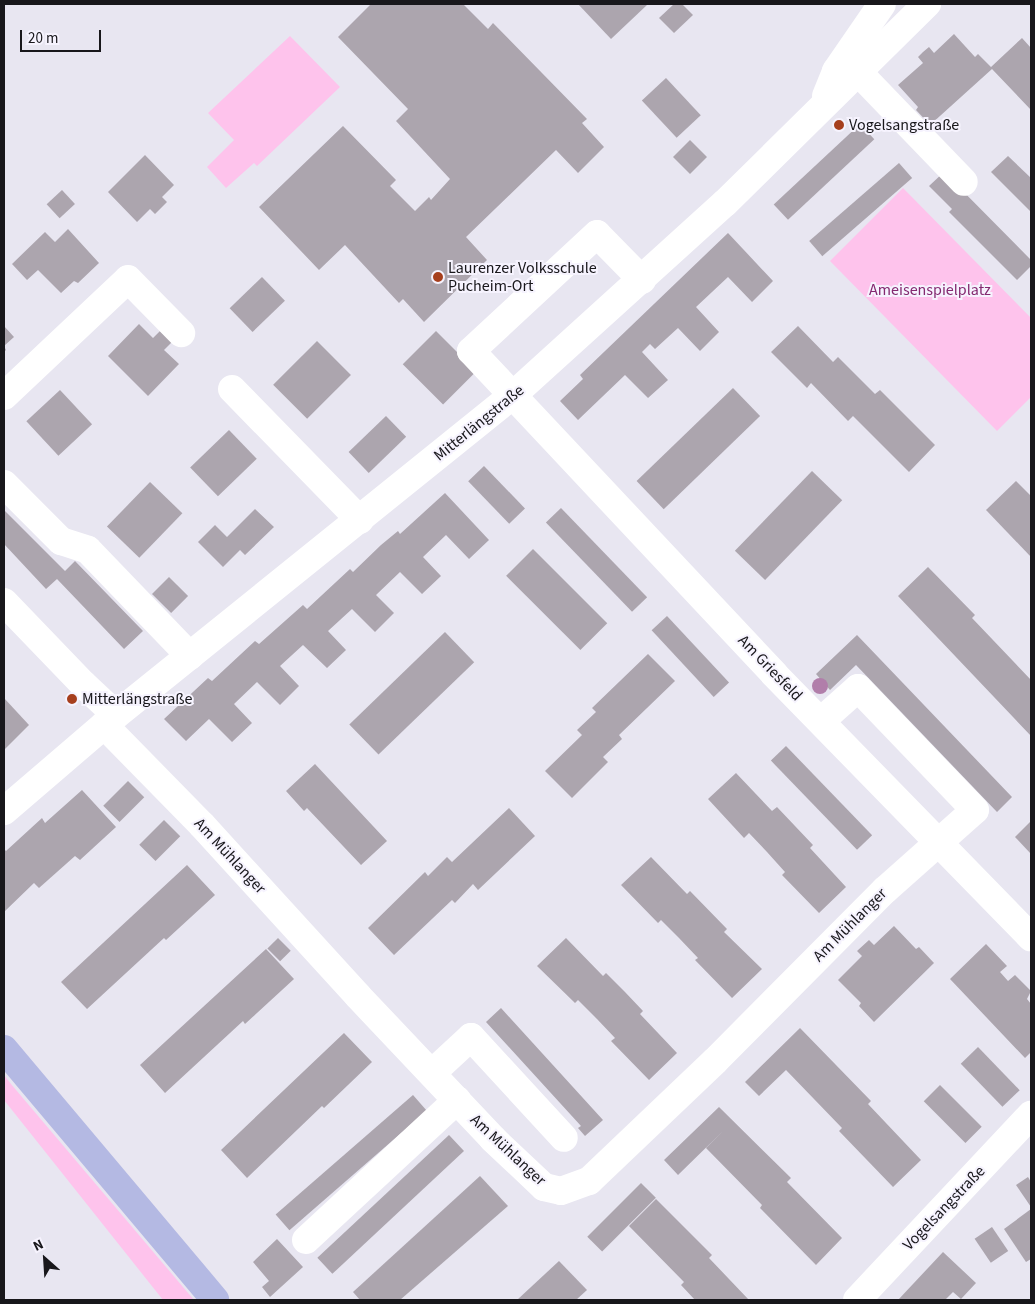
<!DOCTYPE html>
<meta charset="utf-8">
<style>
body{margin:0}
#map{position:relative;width:1035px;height:1304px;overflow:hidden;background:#e8e6f1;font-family:"Source Sans 3",sans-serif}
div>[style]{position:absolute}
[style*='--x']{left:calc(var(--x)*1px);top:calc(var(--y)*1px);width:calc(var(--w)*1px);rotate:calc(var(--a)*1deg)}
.green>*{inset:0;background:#fec3ec}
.building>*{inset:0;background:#aca5ae;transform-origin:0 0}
.minor>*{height:28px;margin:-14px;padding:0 14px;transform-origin:14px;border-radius:14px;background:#fff}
.major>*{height:28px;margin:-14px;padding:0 14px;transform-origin:14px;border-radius:14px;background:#b4b9e3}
.trees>*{width:16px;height:16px;margin:-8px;border-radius:50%;background:#b17eaa}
.dots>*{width:14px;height:14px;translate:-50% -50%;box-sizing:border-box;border:2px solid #f6f3fe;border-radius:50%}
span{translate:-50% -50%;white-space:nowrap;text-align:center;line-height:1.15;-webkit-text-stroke:4px #f6f3fe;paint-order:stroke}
.poi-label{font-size:16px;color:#18171b}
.left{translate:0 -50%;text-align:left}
.park-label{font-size:16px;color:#842970}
.street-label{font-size:16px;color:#18171b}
.frame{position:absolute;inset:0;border:5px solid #18171b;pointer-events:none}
.north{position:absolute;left:20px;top:1234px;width:50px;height:50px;-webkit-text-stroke:4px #f6f3fe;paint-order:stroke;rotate:334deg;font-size:14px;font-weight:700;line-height:20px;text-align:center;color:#18171b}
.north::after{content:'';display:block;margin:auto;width:18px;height:22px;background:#18171b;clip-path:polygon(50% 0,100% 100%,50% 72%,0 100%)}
.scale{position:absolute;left:20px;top:30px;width:81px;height:22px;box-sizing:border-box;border:2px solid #18171b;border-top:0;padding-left:6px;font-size:15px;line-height:18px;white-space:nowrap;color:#18171b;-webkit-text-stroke:4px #f6f3fe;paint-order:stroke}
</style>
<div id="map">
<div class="green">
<i style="clip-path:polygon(290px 36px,340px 87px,257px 166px,254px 163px,226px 188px,207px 167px,234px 140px,208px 113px)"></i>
<i style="clip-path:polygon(903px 188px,1031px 318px,1031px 397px,997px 431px,830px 261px)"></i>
<i style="clip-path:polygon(4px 1075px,11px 1084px,194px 1300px,163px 1300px,4px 1100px)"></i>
</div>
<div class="building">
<i style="clip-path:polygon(371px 4px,463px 4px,488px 29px,493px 23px,587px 119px,582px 123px,604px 147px,578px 173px,556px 150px,466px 237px,487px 260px,424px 322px,403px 299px,399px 303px,345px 245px,319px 270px,259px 207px,343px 126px,396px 180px,390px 186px,415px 211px,429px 197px,431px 200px,450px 179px,396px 121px,408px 109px,338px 37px)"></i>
<i style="clip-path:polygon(578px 4px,646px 4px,647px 5px,611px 39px)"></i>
<i style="clip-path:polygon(674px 4px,682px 4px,693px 15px,674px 33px,659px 18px)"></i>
<i style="clip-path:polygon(954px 34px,975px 57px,978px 54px,991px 67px,1022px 38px,1031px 48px,1031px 110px,992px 69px,930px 125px,916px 110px,918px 107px,898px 85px,923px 63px,918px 57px,923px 52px,929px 47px,934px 53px)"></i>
<i style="left:666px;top:78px;width:51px;height:33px;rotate:47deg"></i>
<i style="left:860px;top:124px;width:21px;height:118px;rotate:47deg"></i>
<i style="left:690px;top:140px;width:24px;height:24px;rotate:45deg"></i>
<i style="clip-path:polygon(145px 155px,174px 185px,162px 197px,167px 202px,155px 214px,150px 209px,137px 222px,108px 192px)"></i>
<i style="clip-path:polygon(1008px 156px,1031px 178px,1031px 212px,991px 172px)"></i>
<i style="left:899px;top:163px;width:20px;height:119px;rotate:49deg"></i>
<i style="clip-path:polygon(944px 172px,1031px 260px,1031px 266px,1017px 280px,949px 212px,952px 209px,929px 186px)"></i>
<i style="left:62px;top:190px;width:19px;height:21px;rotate:47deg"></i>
<i style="clip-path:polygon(68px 229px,99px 263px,78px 283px,74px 281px,61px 293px,38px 270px,27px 280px,12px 264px,45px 232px,55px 242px)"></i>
<i style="clip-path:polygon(728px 233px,773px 281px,752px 302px,728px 277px,696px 307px,719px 332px,700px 351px,678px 328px,655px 349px,650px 344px,642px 352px,668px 380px,648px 398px,625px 375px,578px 420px,560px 401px,583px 379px,580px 375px)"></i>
<i style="left:262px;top:277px;width:33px;height:45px;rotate:46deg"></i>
<i style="clip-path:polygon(139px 324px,153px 338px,160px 331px,172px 342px,164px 350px,179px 364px,148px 396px,108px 356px)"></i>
<i style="clip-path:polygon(4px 326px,14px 337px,4px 346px,6px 350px,4px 352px)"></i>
<i style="clip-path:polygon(798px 326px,833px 362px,838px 357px,875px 394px,880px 390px,935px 445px,909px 472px,853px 416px,848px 421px,811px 383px,807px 388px,771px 352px)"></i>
<i style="left:436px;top:331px;width:57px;height:47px;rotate:45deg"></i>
<i style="left:317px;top:341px;width:48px;height:62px;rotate:45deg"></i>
<i style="left:733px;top:388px;width:39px;height:134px;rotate:46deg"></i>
<i style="left:60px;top:390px;width:47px;height:46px;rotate:47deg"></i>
<i style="left:386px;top:416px;width:29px;height:52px;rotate:46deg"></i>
<i style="left:229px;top:430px;width:40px;height:54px;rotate:46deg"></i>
<i style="left:484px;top:466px;width:59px;height:22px;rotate:46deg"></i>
<i style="left:812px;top:471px;width:42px;height:111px;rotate:44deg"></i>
<i style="clip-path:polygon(1016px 481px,1031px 496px,1031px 557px,986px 510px)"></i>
<i style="left:150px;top:482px;width:45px;height:62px;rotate:44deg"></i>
<i style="clip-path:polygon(445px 493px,489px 540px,469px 559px,446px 535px,423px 557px,441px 576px,422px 594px,400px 572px,376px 595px,394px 613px,375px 632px,352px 609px,328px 631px,346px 650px,327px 668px,303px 645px,280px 666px,299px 686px,280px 705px,257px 682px,234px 704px,252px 723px,232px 742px,209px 719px,186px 741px,164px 719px,208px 678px,212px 681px,255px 641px,259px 644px,303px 605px,307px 609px,350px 569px,353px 572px,381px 545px,398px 531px,400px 534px)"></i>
<i style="left:561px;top:508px;width:124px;height:21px;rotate:46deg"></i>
<i style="clip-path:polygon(255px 509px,274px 527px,245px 555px,240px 550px,223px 567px,198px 542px,215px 525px,227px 537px)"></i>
<i style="clip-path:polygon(4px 510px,65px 571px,75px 561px,143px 631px,124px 649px,57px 579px,46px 589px,4px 544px)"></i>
<i style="left:533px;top:549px;width:105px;height:38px;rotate:45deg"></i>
<i style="clip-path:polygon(928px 567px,975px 615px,972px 618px,1031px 680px,1031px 736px,898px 596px)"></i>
<i style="left:169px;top:577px;width:27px;height:24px;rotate:45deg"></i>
<i style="left:667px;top:616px;width:91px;height:21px;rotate:47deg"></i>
<i style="left:445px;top:632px;width:42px;height:133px;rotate:46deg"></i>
<i style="clip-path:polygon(857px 635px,1012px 797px,997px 812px,856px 665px,830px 690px,816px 674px)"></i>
<i style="clip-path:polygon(648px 654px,675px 681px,619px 735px,622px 739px,603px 757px,608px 762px,572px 798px,545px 771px,582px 735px,577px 730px,596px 712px,592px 708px)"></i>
<i style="clip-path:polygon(4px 698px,29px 725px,4px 750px)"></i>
<i style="left:786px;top:746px;width:124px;height:21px;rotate:46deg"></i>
<i style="clip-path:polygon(315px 764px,387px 841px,361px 865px,307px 808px,304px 811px,286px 791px)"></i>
<i style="clip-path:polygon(736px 773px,772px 811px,777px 807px,813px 845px,810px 848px,846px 887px,819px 913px,782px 875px,785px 872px,767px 852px,749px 833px,744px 838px,708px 799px)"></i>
<i style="left:128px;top:781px;width:23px;height:35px;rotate:45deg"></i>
<i style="clip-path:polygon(82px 790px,116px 827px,80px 860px,75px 856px,39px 888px,34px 883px,4px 912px,4px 849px,6px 851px,42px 818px,45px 823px)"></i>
<i style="clip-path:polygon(509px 808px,535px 836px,478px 890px,473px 884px,455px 903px,452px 900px,394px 955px,368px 928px,425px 872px,428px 876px,447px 857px,452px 862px)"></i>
<i style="left:164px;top:820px;width:23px;height:35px;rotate:45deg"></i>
<i style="clip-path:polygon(1031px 821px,1031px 854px,1015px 837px)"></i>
<i style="clip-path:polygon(651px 857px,687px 894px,690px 891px,727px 929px,724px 932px,762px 969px,732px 998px,695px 960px,698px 958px,679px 938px,661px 920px,658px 923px,621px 885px)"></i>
<i style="clip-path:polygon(187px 865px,215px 895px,166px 940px,164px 938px,87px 1009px,61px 982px)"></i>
<i style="clip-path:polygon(894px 926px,916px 949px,919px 947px,934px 963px,874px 1022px,859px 1006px,861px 1003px,838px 980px,862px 956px,857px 951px,869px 940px,874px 945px)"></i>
<i style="left:278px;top:938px;width:18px;height:15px;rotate:45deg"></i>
<i style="clip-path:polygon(566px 938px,603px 976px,606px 973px,625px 992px,643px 1011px,640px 1014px,677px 1053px,649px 1080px,611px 1041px,615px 1038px,597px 1019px,578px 1000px,575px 1003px,537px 966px)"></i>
<i style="clip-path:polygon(986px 944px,1007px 966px,1000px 972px,1008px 981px,1015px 975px,1031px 991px,1027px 999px,1031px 1004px,1031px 1052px,1025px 1058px,950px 979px)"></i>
<i style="clip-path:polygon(266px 949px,294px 979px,245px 1024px,243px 1021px,165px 1093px,140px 1065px)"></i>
<i style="clip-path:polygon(501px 1008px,603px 1120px,585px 1136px,578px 1128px,581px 1126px,486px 1022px)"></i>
<i style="clip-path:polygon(800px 1028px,871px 1101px,868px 1104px,921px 1160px,893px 1187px,839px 1131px,842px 1128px,786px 1070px,759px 1096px,745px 1082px)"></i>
<i style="clip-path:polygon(344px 1033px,372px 1062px,324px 1108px,322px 1106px,247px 1178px,221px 1150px)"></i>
<i style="left:978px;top:1047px;width:60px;height:24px;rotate:46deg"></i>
<i style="left:940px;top:1085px;width:59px;height:23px;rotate:45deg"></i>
<i style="left:413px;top:1095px;width:21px;height:182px;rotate:49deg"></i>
<i style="clip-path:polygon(719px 1107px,791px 1178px,787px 1182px,842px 1238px,816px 1265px,760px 1208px,762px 1205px,706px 1148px,723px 1131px,678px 1175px,664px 1160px)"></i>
<i style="left:449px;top:1135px;width:22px;height:180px;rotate:47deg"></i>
<i style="clip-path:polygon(480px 1176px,508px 1206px,400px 1300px,360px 1300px,353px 1292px)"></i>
<i style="clip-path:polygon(1028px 1177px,1031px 1182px,1031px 1207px,1016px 1185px)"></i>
<i style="left:641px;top:1183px;width:21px;height:76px;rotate:45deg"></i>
<i style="clip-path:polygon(656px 1199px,712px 1255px,709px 1258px,749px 1300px,695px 1300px,681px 1285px,684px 1282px,629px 1226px)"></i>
<i style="clip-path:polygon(1031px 1209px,1031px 1259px,1026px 1262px,1004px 1229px)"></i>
<i style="left:992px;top:1227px;width:29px;height:21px;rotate:56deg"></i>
<i style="clip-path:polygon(277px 1239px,303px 1267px,270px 1297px,262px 1287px,269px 1281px,253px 1262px)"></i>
<i style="clip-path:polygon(943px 1252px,976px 1283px,961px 1299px,953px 1292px,945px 1300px,898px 1300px)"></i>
<i style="clip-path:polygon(559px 1261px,587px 1290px,576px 1300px,517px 1300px)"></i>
</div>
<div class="minor">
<i style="--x:859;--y:73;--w:151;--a:46.1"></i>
<i style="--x:826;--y:96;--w:27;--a:-68"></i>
<i style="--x:836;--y:71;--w:81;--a:-55.5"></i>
<i style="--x:642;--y:280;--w:64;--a:-134.4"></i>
<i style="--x:597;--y:234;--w:172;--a:137.1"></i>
<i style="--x:471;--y:351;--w:443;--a:46.8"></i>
<i style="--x:774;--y:674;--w:368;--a:45.7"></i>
<i style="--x:232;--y:389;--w:183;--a:45.7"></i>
<i style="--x:4;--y:396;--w:170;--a:-43.3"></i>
<i style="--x:128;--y:279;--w:76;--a:45.5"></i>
<i style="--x:4;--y:484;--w:81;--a:45"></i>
<i style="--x:61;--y:541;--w:28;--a:18"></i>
<i style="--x:88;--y:550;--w:147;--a:46.1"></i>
<i style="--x:4;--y:602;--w:114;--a:46.1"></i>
<i style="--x:83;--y:684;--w:45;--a:43.2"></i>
<i style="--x:116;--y:715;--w:510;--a:-38.87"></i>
<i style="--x:513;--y:395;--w:286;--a:-42.2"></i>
<i style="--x:725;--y:203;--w:284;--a:-44.6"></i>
<i style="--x:104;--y:725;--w:140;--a:45.6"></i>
<i style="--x:202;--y:825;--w:231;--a:47.6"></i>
<i style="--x:358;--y:996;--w:197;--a:46.6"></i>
<i style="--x:493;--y:1139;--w:70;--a:43.3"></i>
<i style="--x:544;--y:1187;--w:17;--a:13"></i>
<i style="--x:561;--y:1191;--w:30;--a:-20"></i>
<i style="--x:589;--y:1181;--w:174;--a:-43.6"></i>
<i style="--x:715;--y:1061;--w:241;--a:-45.2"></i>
<i style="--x:885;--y:890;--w:120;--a:-41.6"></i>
<i style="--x:975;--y:810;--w:169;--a:-133.8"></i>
<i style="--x:858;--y:688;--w:50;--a:138.3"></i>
<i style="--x:4;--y:811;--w:148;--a:-40.6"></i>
<i style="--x:432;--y:1073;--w:53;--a:-42.7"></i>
<i style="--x:471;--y:1037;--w:137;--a:47.4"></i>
<i style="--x:306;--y:1240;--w:206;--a:-42.8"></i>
<i style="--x:857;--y:1300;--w:254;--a:-46.8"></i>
</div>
<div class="major">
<i style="--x:4;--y:1049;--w:328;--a:49.9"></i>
</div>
<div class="trees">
<i style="left:820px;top:686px"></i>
</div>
<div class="dots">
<i style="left:839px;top:125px;background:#a63f1d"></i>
<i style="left:438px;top:277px;background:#a63f1d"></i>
<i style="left:72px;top:699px;background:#a63f1d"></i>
</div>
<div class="poi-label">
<span class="left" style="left:849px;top:125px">Vogelsangstraße</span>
<span class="left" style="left:448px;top:277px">Laurenzer Volksschule<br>Pucheim-Ort</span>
<span class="left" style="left:82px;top:699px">Mitterlängstraße</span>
</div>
<div class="park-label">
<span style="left:930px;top:290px">Ameisenspielplatz</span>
</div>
<div class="street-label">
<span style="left:479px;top:423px;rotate:-39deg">Mitterlängstraße</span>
<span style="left:770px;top:668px;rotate:46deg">Am Griesfeld</span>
<span style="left:230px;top:856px;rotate:47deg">Am Mühlanger</span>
<span style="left:850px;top:925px;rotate:-45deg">Am Mühlanger</span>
<span style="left:508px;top:1150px;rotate:43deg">Am Mühlanger</span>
<span style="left:944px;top:1208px;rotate:-46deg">Vogelsangstraße</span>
</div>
<div class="frame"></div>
<div class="north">N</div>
<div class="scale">20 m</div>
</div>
